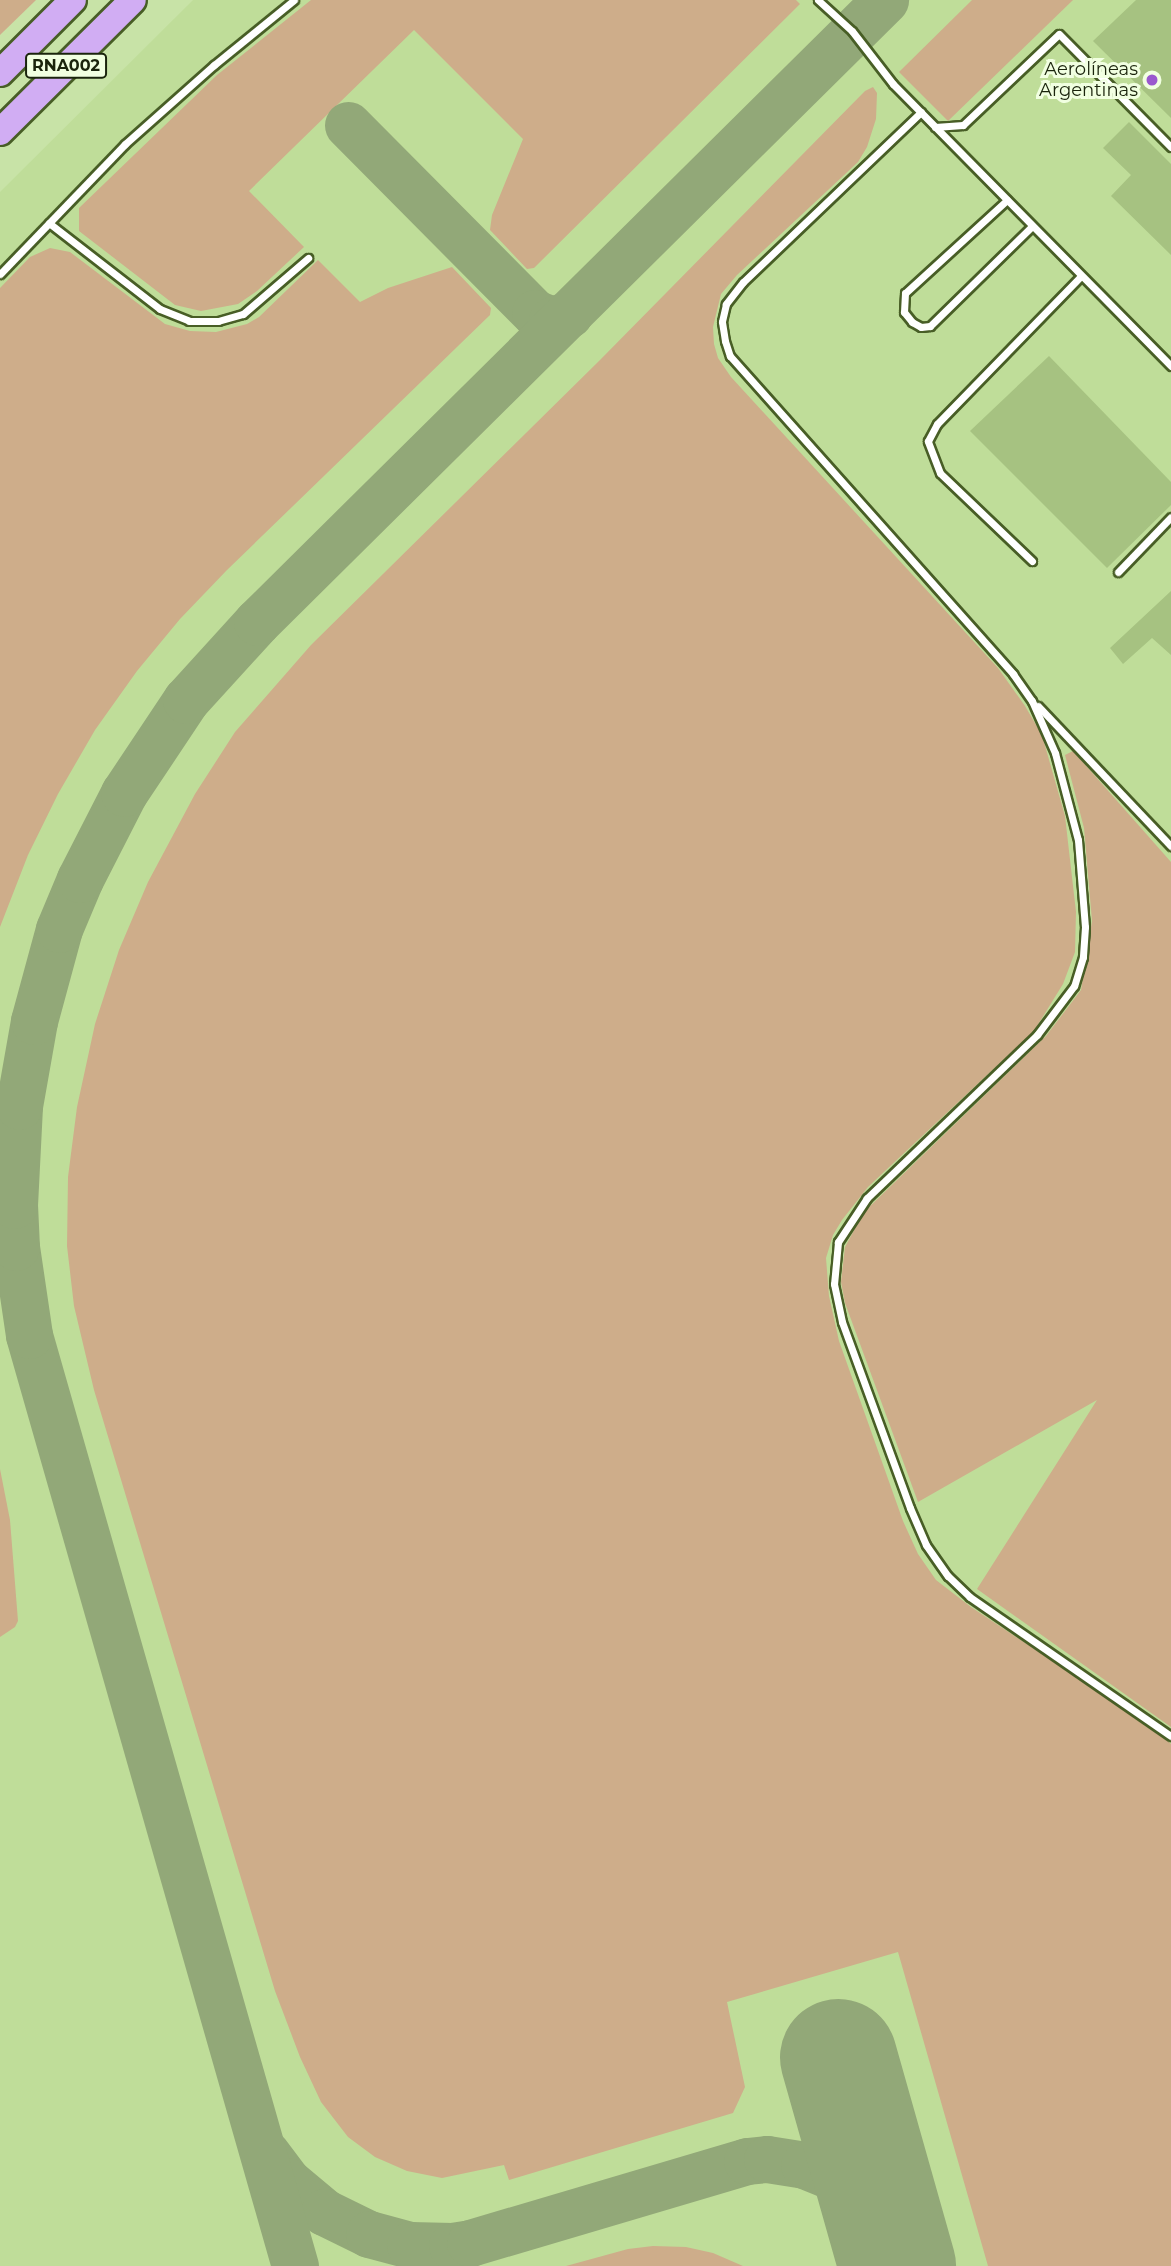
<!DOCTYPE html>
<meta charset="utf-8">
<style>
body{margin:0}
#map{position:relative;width:1171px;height:2266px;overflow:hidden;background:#c8e3a7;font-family:Montserrat,sans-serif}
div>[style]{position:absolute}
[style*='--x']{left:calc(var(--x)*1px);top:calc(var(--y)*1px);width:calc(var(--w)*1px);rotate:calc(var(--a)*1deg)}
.built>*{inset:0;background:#bfdd99}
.green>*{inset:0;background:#cead8a}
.taxiway>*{height:47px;margin:-23.5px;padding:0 23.5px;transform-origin:23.5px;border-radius:23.5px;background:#92a878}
.runway>*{height:117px;margin:-58.5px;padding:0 58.5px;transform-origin:58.5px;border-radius:58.5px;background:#92a878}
.building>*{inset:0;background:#a6c281}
.roads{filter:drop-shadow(2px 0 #485e26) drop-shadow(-2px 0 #485e26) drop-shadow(0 2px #485e26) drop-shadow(0 -2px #485e26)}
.service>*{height:7px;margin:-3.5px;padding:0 3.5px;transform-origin:3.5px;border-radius:3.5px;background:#fff}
.motorway>*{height:26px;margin:-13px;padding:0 13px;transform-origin:13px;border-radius:13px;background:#d1adf3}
.dots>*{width:19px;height:19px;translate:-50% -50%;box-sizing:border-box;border:4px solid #f1ffe1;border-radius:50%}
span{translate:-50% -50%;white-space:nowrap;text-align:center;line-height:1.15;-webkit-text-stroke:6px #f1ffe1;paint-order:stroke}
.shield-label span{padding:2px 5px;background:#f1ffe1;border:2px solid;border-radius:5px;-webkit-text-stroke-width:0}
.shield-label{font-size:16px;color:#1a240c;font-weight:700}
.poi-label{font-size:18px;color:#1a240c}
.right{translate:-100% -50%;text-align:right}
</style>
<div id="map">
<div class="built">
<i style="clip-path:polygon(193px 0,1171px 0,1171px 2266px,0 2266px,0 192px)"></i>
</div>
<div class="green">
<i style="clip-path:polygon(0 0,36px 0,0 35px)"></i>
<i style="clip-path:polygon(311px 0,796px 0,800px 4px,534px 268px,527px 269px,490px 230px,492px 215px,523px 139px,414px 30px,249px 191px,304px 247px,257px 291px,238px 304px,201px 311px,175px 305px,79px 231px,79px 208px,217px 75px)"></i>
<i style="clip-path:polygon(972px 0,1073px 0,948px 121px,899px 72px)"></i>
<i style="clip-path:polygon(873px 87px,877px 93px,876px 119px,867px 147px,858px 162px,737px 275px,721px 294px,713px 327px,714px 344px,718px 358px,731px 377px,998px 668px,1025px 706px,1042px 735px,1065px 816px,1076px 912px,1075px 952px,1063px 984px,1034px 1031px,868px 1187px,842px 1220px,833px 1235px,826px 1258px,829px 1296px,839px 1341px,903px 1521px,918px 1554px,936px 1580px,971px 1607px,1155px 1729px,1171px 1744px,1171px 2266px,988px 2266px,898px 1952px,727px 2002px,745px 2087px,733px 2113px,509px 2180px,504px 2165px,442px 2178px,407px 2171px,375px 2157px,348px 2137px,321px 2102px,300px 2057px,275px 1991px,94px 1390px,74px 1306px,67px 1246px,68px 1177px,77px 1107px,95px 1024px,119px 950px,148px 882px,195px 794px,235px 732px,311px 645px,600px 360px,865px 91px)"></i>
<i style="clip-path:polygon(50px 248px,70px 252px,165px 324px,190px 331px,216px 332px,247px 324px,259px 317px,318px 260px,360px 302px,388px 288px,452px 267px,491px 308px,490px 315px,227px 570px,180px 619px,137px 671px,95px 730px,58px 794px,28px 855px,0 927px,0 288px,30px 257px)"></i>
<i style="clip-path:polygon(1073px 751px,1171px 862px,1171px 1727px,977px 1589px,1097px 1400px,918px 1502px,845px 1303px,841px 1282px,845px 1247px,864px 1212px,1046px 1036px,1081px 990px,1092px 921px,1084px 828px,1065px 755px)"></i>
<i style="clip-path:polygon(0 1469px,10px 1520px,18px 1621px,15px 1627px,0 1637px)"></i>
<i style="clip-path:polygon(653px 2246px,686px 2247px,713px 2253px,743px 2266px,566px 2266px,628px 2249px)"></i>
</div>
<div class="taxiway">
<i style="--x:348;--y:125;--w:265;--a:45.2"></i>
<i style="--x:535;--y:313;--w:18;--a:22"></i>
<i style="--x:552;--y:320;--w:18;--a:-19"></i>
<i style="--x:266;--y:2153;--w:35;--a:53"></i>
<i style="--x:287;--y:2181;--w:48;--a:40"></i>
<i style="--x:324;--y:2212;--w:50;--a:26.1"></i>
<i style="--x:369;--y:2234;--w:42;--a:15"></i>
<i style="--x:410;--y:2245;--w:42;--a:1.4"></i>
<i style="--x:452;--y:2246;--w:18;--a:-9"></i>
<i style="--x:470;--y:2243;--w:289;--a:-16.5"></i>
<i style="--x:747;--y:2161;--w:20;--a:-6"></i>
<i style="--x:767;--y:2159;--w:37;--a:9"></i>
<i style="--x:804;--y:2165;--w:40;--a:22"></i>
<i style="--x:841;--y:2180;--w:41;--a:45"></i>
<i style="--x:870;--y:2209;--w:36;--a:58"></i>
<i style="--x:295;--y:2266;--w:968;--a:-105.95"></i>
<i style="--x:29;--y:1335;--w:89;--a:-98.4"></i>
<i style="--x:16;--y:1247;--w:42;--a:-92.7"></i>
<i style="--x:14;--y:1205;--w:99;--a:-87.1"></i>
<i style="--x:19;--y:1106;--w:86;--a:-80"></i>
<i style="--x:34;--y:1021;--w:95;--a:-74.8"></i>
<i style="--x:59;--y:929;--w:54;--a:-67.2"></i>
<i style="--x:80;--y:879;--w:97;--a:-62.9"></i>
<i style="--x:124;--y:793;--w:112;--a:-56.3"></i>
<i style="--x:186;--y:700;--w:105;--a:-47.7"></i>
<i style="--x:257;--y:622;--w:884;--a:-44.72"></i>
</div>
<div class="runway">
<i style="--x:838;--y:2057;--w:217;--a:74.2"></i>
</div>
<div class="building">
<i style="clip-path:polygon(1136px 0,1171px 0,1171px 118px,1093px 41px)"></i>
<i style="clip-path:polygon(1129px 122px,1171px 164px,1171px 255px,1111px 196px,1131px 175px,1103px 148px)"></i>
<i style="clip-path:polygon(1049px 356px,1171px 482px,1171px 505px,1107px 568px,970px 431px)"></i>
<i style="clip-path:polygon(1171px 591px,1171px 655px,1152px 638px,1123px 664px,1110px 648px)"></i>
</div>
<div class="roads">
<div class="service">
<i style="--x:818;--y:0;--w:46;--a:42.4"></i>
<i style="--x:852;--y:31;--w:67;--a:52.3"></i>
<i style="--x:893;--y:84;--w:396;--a:45.4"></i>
<i style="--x:921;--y:112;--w:246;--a:136.3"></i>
<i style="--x:743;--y:282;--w:28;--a:128"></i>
<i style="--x:726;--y:304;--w:18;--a:103"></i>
<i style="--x:722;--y:322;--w:19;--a:81"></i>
<i style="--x:725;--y:341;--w:16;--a:72"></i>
<i style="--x:730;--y:356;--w:426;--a:48.3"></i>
<i style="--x:1013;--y:674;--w:33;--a:55"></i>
<i style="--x:1032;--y:701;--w:57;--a:66.1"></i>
<i style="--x:1055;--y:753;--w:90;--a:75.2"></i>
<i style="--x:1078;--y:840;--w:87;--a:85.4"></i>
<i style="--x:1085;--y:927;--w:30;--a:94"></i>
<i style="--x:1083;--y:957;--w:30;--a:107"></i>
<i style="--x:1074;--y:986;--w:61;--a:127.1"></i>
<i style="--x:1037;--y:1035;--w:236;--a:136.2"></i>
<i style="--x:867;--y:1198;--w:53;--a:123.4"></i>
<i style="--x:838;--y:1242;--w:42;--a:95.4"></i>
<i style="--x:834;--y:1284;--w:39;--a:78"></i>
<i style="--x:842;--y:1322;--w:198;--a:69.9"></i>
<i style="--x:910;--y:1508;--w:40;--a:66.6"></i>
<i style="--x:926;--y:1545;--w:38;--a:55"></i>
<i style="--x:948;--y:1576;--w:30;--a:44"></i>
<i style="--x:970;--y:1597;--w:244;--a:34.7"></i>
<i style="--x:935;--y:127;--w:28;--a:-4"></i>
<i style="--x:963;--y:125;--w:132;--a:-43.5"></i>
<i style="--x:1059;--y:34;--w:159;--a:45.3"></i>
<i style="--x:1007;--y:200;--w:138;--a:137.6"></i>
<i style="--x:905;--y:293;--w:19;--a:93"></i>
<i style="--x:904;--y:312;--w:13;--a:51"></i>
<i style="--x:912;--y:322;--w:10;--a:29"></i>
<i style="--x:921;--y:327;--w:9;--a:-6"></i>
<i style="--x:930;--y:326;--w:143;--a:-44.4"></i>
<i style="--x:49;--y:223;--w:140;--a:37.8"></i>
<i style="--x:160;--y:309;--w:31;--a:22"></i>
<i style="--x:189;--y:321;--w:29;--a:0"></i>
<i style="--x:218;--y:321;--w:26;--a:-16"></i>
<i style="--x:243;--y:314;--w:86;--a:-40.7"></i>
<i style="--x:0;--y:274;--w:180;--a:-46.1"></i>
<i style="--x:125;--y:144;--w:119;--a:-41.6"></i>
<i style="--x:214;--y:65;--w:103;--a:-39.1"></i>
<i style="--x:1032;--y:561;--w:127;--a:-136.3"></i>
<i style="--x:940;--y:473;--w:34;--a:-111"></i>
<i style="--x:928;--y:441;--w:19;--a:-62"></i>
<i style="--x:937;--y:424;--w:206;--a:-45.8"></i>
<i style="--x:1118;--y:572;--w:76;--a:-46.1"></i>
<i style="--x:1038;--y:706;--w:193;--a:46.5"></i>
</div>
<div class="motorway">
<i style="--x:0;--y:73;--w:103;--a:-45"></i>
<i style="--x:0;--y:132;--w:187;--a:-44.8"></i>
</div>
</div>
<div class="dots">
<i style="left:1152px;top:80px;background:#9a58ce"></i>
</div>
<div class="shield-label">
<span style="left:66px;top:66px">RNA002</span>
</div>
<div class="poi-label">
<span class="right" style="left:1138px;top:80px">Aerolíneas<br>Argentinas</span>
</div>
</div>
